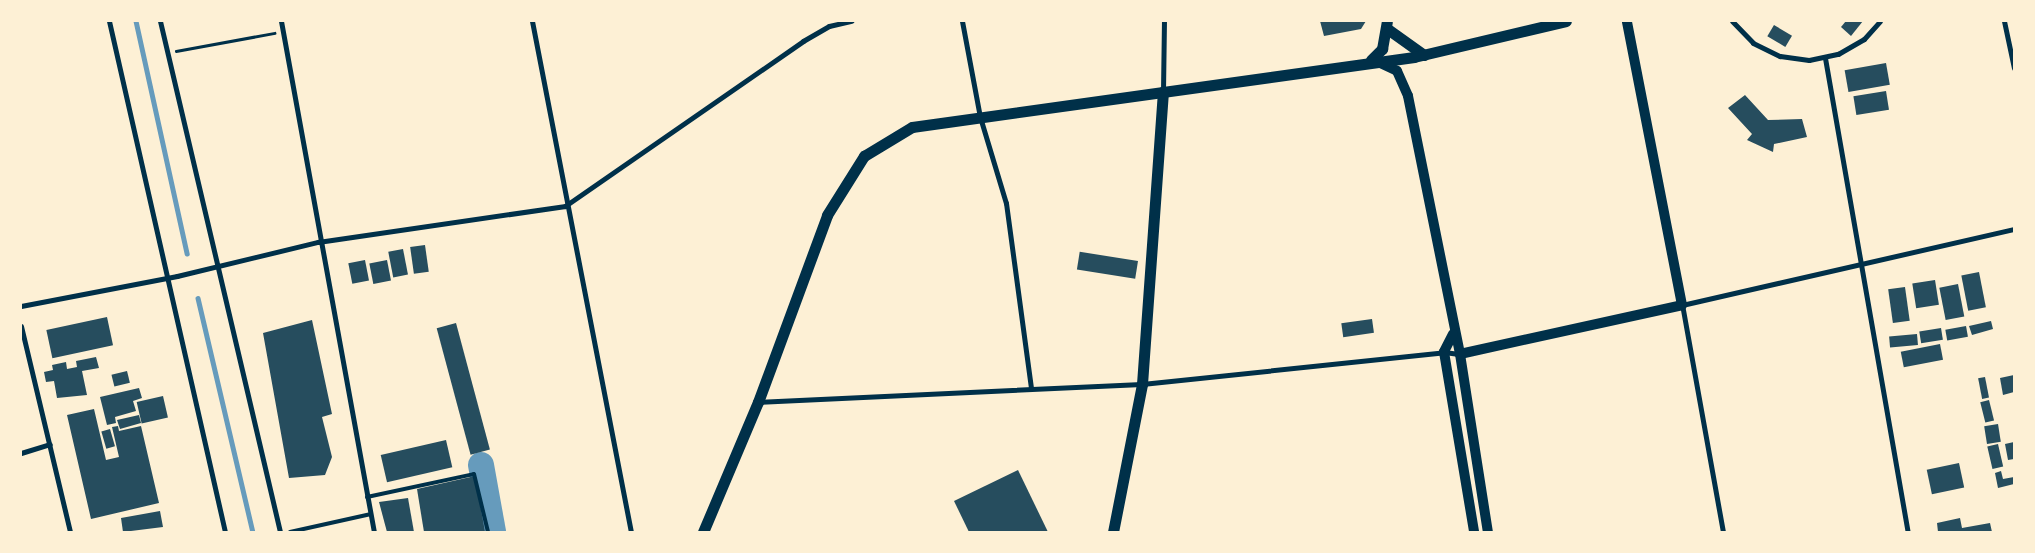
<!DOCTYPE html>
<style>
body{margin:0}
#map{position:relative;width:2035px;height:553px;overflow:hidden;background:#fdf0d5;font-family:Commissioner,sans-serif}
div>[style]{position:absolute}
[style*='--x']{left:calc(var(--x)*1px);top:calc(var(--y)*1px);width:calc(var(--w)*1px);rotate:calc(var(--a)*1deg)}
.stream>*{height:4.5px;margin:-2.25px;padding:0 2.25px;transform-origin:2.25px;border-radius:2.25px;background:#669bbc}
.river>*{height:26px;margin:-13px;padding:0 13px;transform-origin:13px;border-radius:13px;background:#669bbc}
.building>*{inset:0;background:#264d5e;transform-origin:0 0}
.path>*{height:2.5px;margin:-1.25px;padding:0 1.25px;transform-origin:1.25px;border-radius:1.25px;background:#003049}
.service>*{height:4px;margin:-2px;padding:0 2px;transform-origin:2px;border-radius:2px;background:#003049}
.minor>*{height:5px;margin:-2.5px;padding:0 2.5px;transform-origin:2.5px;border-radius:2.5px;background:#003049}
.secondary>*{height:10px;margin:-5px;padding:0 5px;transform-origin:5px;border-radius:5px;background:#003049}
.primary>*{height:11px;margin:-5.5px;padding:0 5.5px;transform-origin:5.5px;border-radius:5.5px;background:#003049}
span{translate:-50% -50%;white-space:nowrap;text-align:center;line-height:1.15;-webkit-text-stroke:4px #fdf0d5;paint-order:stroke}
.frame{position:absolute;inset:0;border:22px solid #fdf0d5;pointer-events:none}
</style>
<div id="map">
<div class="stream">
<i style="--x:136;--y:21;--w:238;--a:77.6"></i>
<i style="--x:198;--y:298;--w:240;--a:76.8"></i>
</div>
<div class="river">
<i style="--x:481;--y:465;--w:68;--a:79.8"></i>
</div>
<div class="building">
<i style="clip-path:polygon(1320px 21px,1366px 21px,1361px 29px,1324px 36px)"></i>
<i style="clip-path:polygon(1846px 21px,1863px 21px,1851px 36px,1841px 27px)"></i>
<i style="left:1774px;top:25px;width:21px;height:13px;rotate:31deg"></i>
<i style="left:1886px;top:63px;width:22px;height:42px;rotate:80deg"></i>
<i style="left:1886px;top:91px;width:19px;height:33px;rotate:81deg"></i>
<i style="clip-path:polygon(1745px 95px,1768px 120px,1802px 119px,1807px 137px,1774px 144px,1773px 152px,1747px 140px,1752px 134px,1728px 108px)"></i>
<i style="left:425px;top:245px;width:27px;height:15px;rotate:82deg"></i>
<i style="left:403px;top:249px;width:26px;height:15px;rotate:79deg"></i>
<i style="left:365px;top:260px;width:21px;height:17px;rotate:79deg"></i>
<i style="left:387px;top:260px;width:21px;height:18px;rotate:79deg"></i>
<i style="left:1138px;top:261px;width:18px;height:59px;rotate:99deg"></i>
<i style="left:1979px;top:272px;width:36px;height:18px;rotate:79deg"></i>
<i style="left:1935px;top:280px;width:25px;height:23px;rotate:81deg"></i>
<i style="left:1958px;top:284px;width:33px;height:19px;rotate:79deg"></i>
<i style="left:1905px;top:287px;width:34px;height:17px;rotate:82deg"></i>
<i style="left:107px;top:317px;width:29px;height:62px;rotate:78deg"></i>
<i style="left:1372px;top:319px;width:14px;height:31px;rotate:82deg"></i>
<i style="clip-path:polygon(312px 320px,332px 414px,322px 417px,332px 457px,325px 475px,289px 478px,263px 333px)"></i>
<i style="clip-path:polygon(1991px 321px,1993px 329px,1972px 335px,1969px 326px)"></i>
<i style="left:456px;top:323px;width:131px;height:20px;rotate:75deg"></i>
<i style="left:1966px;top:326px;width:11px;height:21px;rotate:80deg"></i>
<i style="left:1941px;top:328px;width:12px;height:22px;rotate:81deg"></i>
<i style="left:1917px;top:334px;width:11px;height:28px;rotate:85deg"></i>
<i style="left:1940px;top:344px;width:16px;height:40px;rotate:79deg"></i>
<i style="clip-path:polygon(96px 357px,99px 368px,82px 371px,87px 395px,57px 398px,54px 381px,46px 382px,44px 372px,53px 370px,52px 365px,66px 362px,67px 369px,77px 367px,76px 361px)"></i>
<i style="left:127px;top:371px;width:12px;height:16px;rotate:76deg"></i>
<i style="clip-path:polygon(2014px 375px,2014px 392px,2003px 395px,2000px 378px)"></i>
<i style="left:1985px;top:377px;width:21px;height:7px;rotate:79deg"></i>
<i style="clip-path:polygon(139px 388px,142px 398px,133px 401px,136px 411px,115px 417px,116px 423px,107px 425px,100px 397px)"></i>
<i style="left:163px;top:396px;width:22px;height:27px;rotate:77deg"></i>
<i style="left:1989px;top:400px;width:21px;height:9px;rotate:76deg"></i>
<i style="clip-path:polygon(94px 409px,106px 460px,119px 457px,112px 427px,118px 426px,119px 431px,141px 426px,159px 503px,91px 519px,67px 415px)"></i>
<i style="clip-path:polygon(139px 415px,141px 423px,120px 429px,117px 420px)"></i>
<i style="left:1998px;top:424px;width:18px;height:14px;rotate:81deg"></i>
<i style="left:110px;top:429px;width:18px;height:9px;rotate:74deg"></i>
<i style="left:446px;top:440px;width:28px;height:67px;rotate:77deg"></i>
<i style="clip-path:polygon(2014px 442px,2014px 459px,2008px 460px,2005px 444px)"></i>
<i style="left:1998px;top:444px;width:23px;height:11px;rotate:77deg"></i>
<i style="left:1959px;top:463px;width:25px;height:33px;rotate:78deg"></i>
<i style="clip-path:polygon(1018px 470px,1048px 532px,969px 532px,954px 501px)"></i>
<i style="clip-path:polygon(2001px 471px,2003px 479px,2014px 477px,2014px 484px,1998px 488px,1995px 473px)"></i>
<i style="clip-path:polygon(475px 476px,485px 532px,424px 532px,417px 489px)"></i>
<i style="clip-path:polygon(408px 498px,414px 532px,387px 532px,379px 502px)"></i>
<i style="clip-path:polygon(160px 511px,163px 527px,123px 532px,121px 518px)"></i>
<i style="clip-path:polygon(1960px 518px,1962px 528px,1990px 523px,1992px 532px,1938px 532px,1937px 523px)"></i>
</div>
<div class="path">
<i style="--x:176;--y:51;--w:100;--a:-10.4"></i>
</div>
<div class="service">
<i style="--x:367;--y:497;--w:109;--a:-12.1"></i>
<i style="--x:474;--y:474;--w:60;--a:76.4"></i>
<i style="--x:290;--y:532;--w:83;--a:-12.5"></i>
</div>
<div class="minor">
<i style="--x:109;--y:21;--w:524;--a:77.21"></i>
<i style="--x:160;--y:21;--w:525;--a:76.78"></i>
<i style="--x:281;--y:21;--w:519;--a:79.69"></i>
<i style="--x:532;--y:21;--w:521;--a:79.04"></i>
<i style="--x:962;--y:21;--w:98;--a:79.4"></i>
<i style="--x:980;--y:117;--w:90;--a:73.2"></i>
<i style="--x:1006;--y:203;--w:186;--a:82.3"></i>
<i style="--x:1732;--y:21;--w:30;--a:46"></i>
<i style="--x:1753;--y:43;--w:30;--a:26"></i>
<i style="--x:1780;--y:56;--w:29;--a:8"></i>
<i style="--x:1809;--y:60;--w:30;--a:-12"></i>
<i style="--x:1838;--y:54;--w:30;--a:-30"></i>
<i style="--x:1864;--y:39;--w:24;--a:-48"></i>
<i style="--x:2004;--y:21;--w:48;--a:78"></i>
<i style="--x:1825;--y:58;--w:481;--a:80.1"></i>
<i style="--x:1163;--y:91;--w:70;--a:-89.2"></i>
<i style="--x:21;--y:306;--w:159;--a:-10.9"></i>
<i style="--x:177;--y:276;--w:145;--a:-13.6"></i>
<i style="--x:318;--y:242;--w:250;--a:-8.3"></i>
<i style="--x:565;--y:206;--w:290;--a:-34.7"></i>
<i style="--x:803;--y:41;--w:30;--a:-30"></i>
<i style="--x:829;--y:26;--w:23;--a:-13"></i>
<i style="--x:21;--y:326;--w:212;--a:76.6"></i>
<i style="--x:758;--y:402;--w:384;--a:-2.7"></i>
<i style="--x:1142;--y:384;--w:304;--a:-6"></i>
<i style="--x:1444;--y:352;--w:15;--a:8"></i>
<i style="--x:21;--y:453;--w:30;--a:-17"></i>
<i style="--x:1723;--y:532;--w:231;--a:-100.2"></i>
<i style="--x:1682;--y:305;--w:341;--a:-12.9"></i>
</div>
<div class="secondary">
<i style="--x:1376;--y:61;--w:23;--a:25"></i>
<i style="--x:1397;--y:71;--w:27;--a:66"></i>
<i style="--x:1408;--y:96;--w:263;--a:78.6"></i>
<i style="--x:1460;--y:354;--w:180;--a:81.1"></i>
<i style="--x:1453;--y:334;--w:20;--a:117"></i>
<i style="--x:1444;--y:352;--w:182;--a:80.5"></i>
<i style="--x:1460;--y:354;--w:227;--a:-12.4"></i>
<i style="--x:1682;--y:305;--w:289;--a:-101"></i>
</div>
<div class="primary">
<i style="--x:1389;--y:30;--w:43;--a:35.5"></i>
<i style="--x:1371;--y:60;--w:16;--a:-45"></i>
<i style="--x:1382;--y:49;--w:28;--a:-80"></i>
<i style="--x:703;--y:532;--w:141;--a:-67.1"></i>
<i style="--x:758;--y:402;--w:199;--a:-69.7"></i>
<i style="--x:827;--y:215;--w:70;--a:-57.9"></i>
<i style="--x:864;--y:156;--w:56;--a:-31.1"></i>
<i style="--x:912;--y:127;--w:507;--a:-7.94"></i>
<i style="--x:1414;--y:57;--w:156;--a:-13.3"></i>
<i style="--x:1113;--y:532;--w:151;--a:-78.9"></i>
<i style="--x:1142;--y:384;--w:293;--a:-85.9"></i>
</div>
<div class="frame"></div>
</div>
